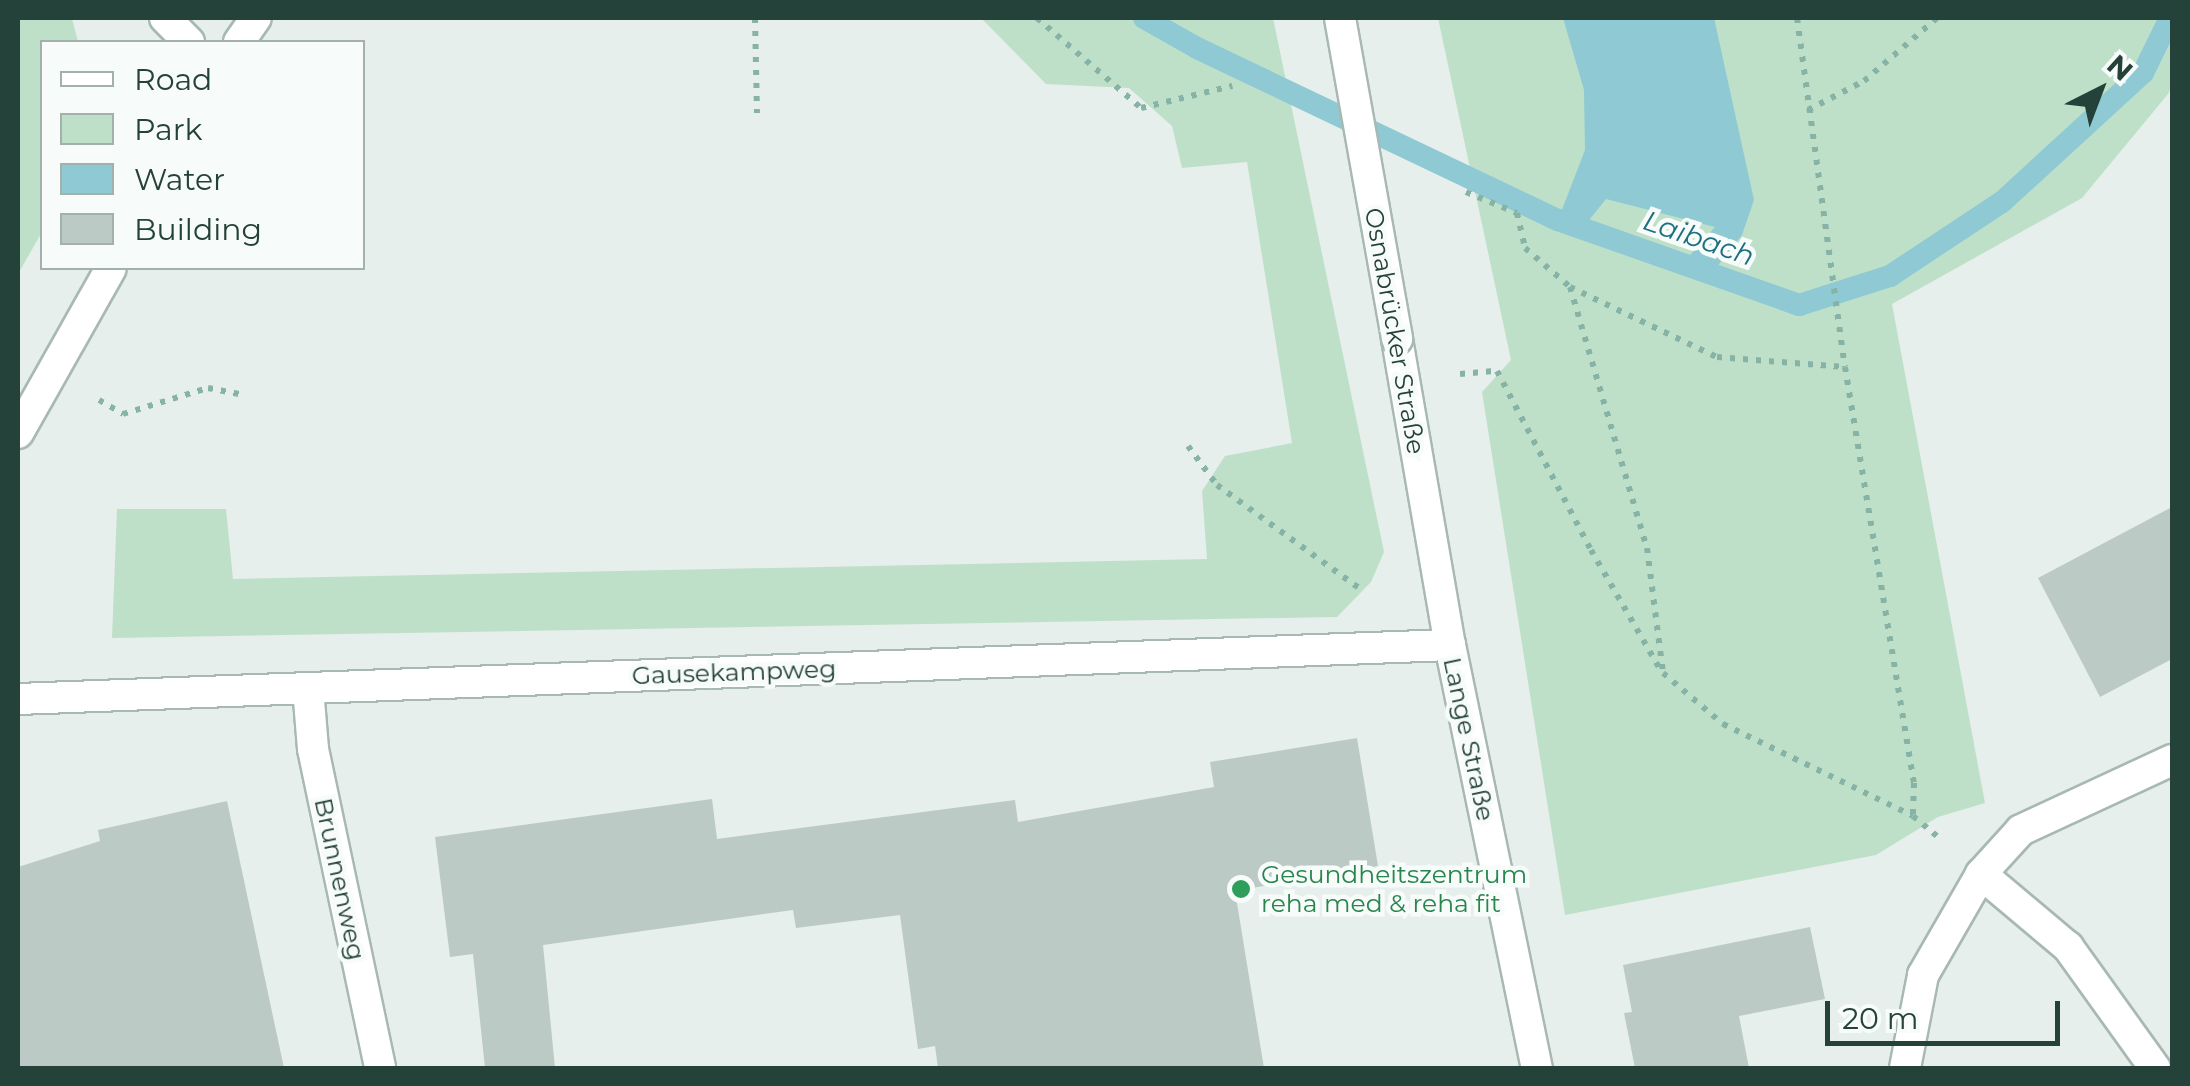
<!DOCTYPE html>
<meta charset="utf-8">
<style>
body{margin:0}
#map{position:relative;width:2190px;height:1086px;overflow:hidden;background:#e6efeb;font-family:Montserrat,sans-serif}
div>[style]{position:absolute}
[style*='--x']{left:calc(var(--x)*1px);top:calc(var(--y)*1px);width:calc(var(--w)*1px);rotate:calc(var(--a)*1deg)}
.green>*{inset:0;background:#bfe0c8}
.water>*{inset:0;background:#8ec9d4}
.stream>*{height:22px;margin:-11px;padding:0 11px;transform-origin:11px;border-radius:11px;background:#8ec9d4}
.building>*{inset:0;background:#bbcac4}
.path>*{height:6px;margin-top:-3px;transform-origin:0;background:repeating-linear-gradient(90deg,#86b3a5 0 5px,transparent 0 13px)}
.roads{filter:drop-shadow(2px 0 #a8b8b2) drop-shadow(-2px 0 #a8b8b2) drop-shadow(0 2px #a8b8b2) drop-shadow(0 -2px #a8b8b2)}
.service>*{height:30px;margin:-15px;padding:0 15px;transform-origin:15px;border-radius:15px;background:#fff}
.minor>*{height:30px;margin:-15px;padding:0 15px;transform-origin:15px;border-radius:15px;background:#fff}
.bridges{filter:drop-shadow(2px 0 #a8b8b2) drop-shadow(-2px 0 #a8b8b2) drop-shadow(0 2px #a8b8b2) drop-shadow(0 -2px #a8b8b2)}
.minor-bridge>*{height:30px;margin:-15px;padding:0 15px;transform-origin:15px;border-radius:15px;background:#fff}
.dots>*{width:28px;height:28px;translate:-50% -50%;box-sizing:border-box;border:5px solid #f7fbf9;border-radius:50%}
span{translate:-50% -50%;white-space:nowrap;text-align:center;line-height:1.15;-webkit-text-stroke:9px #f7fbf9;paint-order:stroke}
.street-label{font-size:25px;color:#24423a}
.leisure-label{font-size:25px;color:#27864d}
.left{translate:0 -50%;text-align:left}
.water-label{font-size:28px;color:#1c6f80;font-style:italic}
.frame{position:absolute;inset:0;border:20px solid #24423a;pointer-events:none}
.legend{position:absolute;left:40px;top:40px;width:325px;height:230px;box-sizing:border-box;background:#f7fbf9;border:2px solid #a3b1ad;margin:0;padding:12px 18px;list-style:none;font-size:30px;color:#24423a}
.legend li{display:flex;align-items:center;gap:20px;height:50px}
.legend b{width:50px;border:2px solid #a3b1ad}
.north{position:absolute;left:2050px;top:40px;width:100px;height:100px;-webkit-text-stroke:8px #f7fbf9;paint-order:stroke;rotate:42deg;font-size:28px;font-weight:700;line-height:40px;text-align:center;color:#24423a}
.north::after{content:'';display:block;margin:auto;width:35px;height:45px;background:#24423a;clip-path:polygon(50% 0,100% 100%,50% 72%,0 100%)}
.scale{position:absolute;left:1825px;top:1001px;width:235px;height:45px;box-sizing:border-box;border:5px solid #24423a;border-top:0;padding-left:12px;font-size:30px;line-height:35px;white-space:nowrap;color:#24423a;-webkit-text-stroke:8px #f7fbf9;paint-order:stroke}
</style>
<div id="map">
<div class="green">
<i style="clip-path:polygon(18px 18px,72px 18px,78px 42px,42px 42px,42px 232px,18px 274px)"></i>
<i style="clip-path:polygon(981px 18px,1273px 18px,1384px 552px,1371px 582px,1337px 617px,112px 638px,117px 509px,226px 509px,233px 579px,1207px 559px,1202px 491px,1225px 456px,1292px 443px,1247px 162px,1182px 168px,1172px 126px,1129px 88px,1046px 84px)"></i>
<i style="clip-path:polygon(1438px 18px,2172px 18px,2172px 85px,2168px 94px,2082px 198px,1892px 304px,1985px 803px,1938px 817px,1876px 855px,1565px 915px,1482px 392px,1511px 360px)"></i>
</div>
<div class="water">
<i style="clip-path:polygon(1563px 18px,1714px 18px,1754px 200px,1742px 235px,1712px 273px,1683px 263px,1715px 227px,1606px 199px,1582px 229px,1558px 220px,1585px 150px,1584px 90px)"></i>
</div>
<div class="stream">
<i style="--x:1144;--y:18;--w:61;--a:29.5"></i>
<i style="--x:1197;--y:48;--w:400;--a:25.5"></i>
<i style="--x:1558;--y:220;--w:256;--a:19.4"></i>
<i style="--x:1799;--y:305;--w:96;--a:-17.7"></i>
<i style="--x:1890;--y:276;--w:134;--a:-33.5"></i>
<i style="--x:2002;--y:202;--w:191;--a:-42.5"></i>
<i style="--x:2143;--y:73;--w:61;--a:-63.9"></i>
</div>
<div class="building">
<i style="clip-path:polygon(2172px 507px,2172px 659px,2100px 697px,2038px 578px)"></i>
<i style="clip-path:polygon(1357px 738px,1378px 866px,1235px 891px,1264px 1068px,938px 1068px,935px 1046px,918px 1049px,900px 915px,796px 928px,793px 910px,543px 945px,555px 1068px,485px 1068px,473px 954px,450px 957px,435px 837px,712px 799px,717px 839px,1015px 800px,1018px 822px,1214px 787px,1210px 762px)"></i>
<i style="clip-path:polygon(227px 801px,284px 1068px,18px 1068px,18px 867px,100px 841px,98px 830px)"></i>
<i style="clip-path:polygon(1810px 927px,1825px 999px,1739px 1016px,1749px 1068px,1635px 1068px,1624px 1013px,1632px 1012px,1623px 965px)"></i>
</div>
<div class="path">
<i style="--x:755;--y:18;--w:95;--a:88.8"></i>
<i style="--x:1037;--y:18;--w:138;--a:40.9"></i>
<i style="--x:1141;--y:108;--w:94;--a:-13.6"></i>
<i style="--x:1797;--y:18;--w:352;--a:82.2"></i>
<i style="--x:1845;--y:367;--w:422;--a:80.6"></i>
<i style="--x:1914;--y:783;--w:33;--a:92"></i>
<i style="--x:1808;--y:110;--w:63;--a:-27.4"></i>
<i style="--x:1864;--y:81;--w:96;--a:-40.8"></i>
<i style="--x:1466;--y:192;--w:55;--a:22.4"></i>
<i style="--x:1517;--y:213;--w:36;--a:77"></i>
<i style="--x:1525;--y:248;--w:60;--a:40.9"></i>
<i style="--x:1570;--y:287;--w:163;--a:25.5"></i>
<i style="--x:1717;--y:357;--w:128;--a:4.5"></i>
<i style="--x:1570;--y:287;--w:272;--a:73.6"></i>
<i style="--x:1647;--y:548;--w:126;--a:82.7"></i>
<i style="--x:1663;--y:673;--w:79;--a:40.4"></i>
<i style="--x:1723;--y:724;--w:211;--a:25.8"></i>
<i style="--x:1913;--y:816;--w:35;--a:40"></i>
<i style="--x:1460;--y:374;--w:37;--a:-5"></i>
<i style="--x:1497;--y:371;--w:202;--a:62.3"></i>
<i style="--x:1591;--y:550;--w:138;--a:59.9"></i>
<i style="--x:99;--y:400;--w:28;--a:30"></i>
<i style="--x:123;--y:414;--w:89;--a:-17"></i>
<i style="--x:208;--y:388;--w:33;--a:11"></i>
<i style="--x:1188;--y:446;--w:49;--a:53.4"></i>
<i style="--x:1217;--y:485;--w:180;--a:36"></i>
</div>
<div class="roads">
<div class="service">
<i style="--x:165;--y:18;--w:34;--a:45"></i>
<i style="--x:239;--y:42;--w:29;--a:-55"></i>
<i style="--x:18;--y:433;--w:189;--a:-60.6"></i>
</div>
<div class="minor">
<i style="--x:1397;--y:339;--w:311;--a:80.2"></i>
<i style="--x:1450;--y:645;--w:432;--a:78.4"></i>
<i style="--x:308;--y:688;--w:61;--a:85.3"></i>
<i style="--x:313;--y:749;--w:326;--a:78.1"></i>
<i style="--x:18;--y:699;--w:1433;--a:-2.16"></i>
<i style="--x:1981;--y:874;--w:114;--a:40"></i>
<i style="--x:2068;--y:947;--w:149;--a:54.3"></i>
<i style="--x:1905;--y:1068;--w:95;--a:-79"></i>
<i style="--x:1923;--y:975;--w:116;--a:-60.1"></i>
<i style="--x:1981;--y:874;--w:59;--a:-47.7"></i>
<i style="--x:2021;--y:830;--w:166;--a:-24.9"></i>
</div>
</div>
<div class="bridges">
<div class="minor-bridge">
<i style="--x:1340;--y:18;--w:326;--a:79.9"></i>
</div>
</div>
<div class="dots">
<i style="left:1241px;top:889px;background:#2e9e5b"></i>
</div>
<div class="street-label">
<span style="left:1395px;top:331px;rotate:80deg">Osnabrücker Straße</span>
<span style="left:734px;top:672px;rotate:-2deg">Gausekampweg</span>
<span style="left:1469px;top:739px;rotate:78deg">Lange Straße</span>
<span style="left:340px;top:879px;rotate:78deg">Brunnenweg</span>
</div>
<div class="leisure-label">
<span class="left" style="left:1261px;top:889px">Gesundheitszentrum<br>reha med &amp; reha fit</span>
</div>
<div class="water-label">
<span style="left:1699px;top:238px;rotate:19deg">Laibach</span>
</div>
<div class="frame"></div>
<ul class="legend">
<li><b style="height:12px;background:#fff"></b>Road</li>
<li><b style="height:28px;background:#bfe0c8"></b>Park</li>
<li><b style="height:28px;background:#8ec9d4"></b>Water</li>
<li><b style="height:28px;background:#bbcac4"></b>Building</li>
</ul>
<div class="north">N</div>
<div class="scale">20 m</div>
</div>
